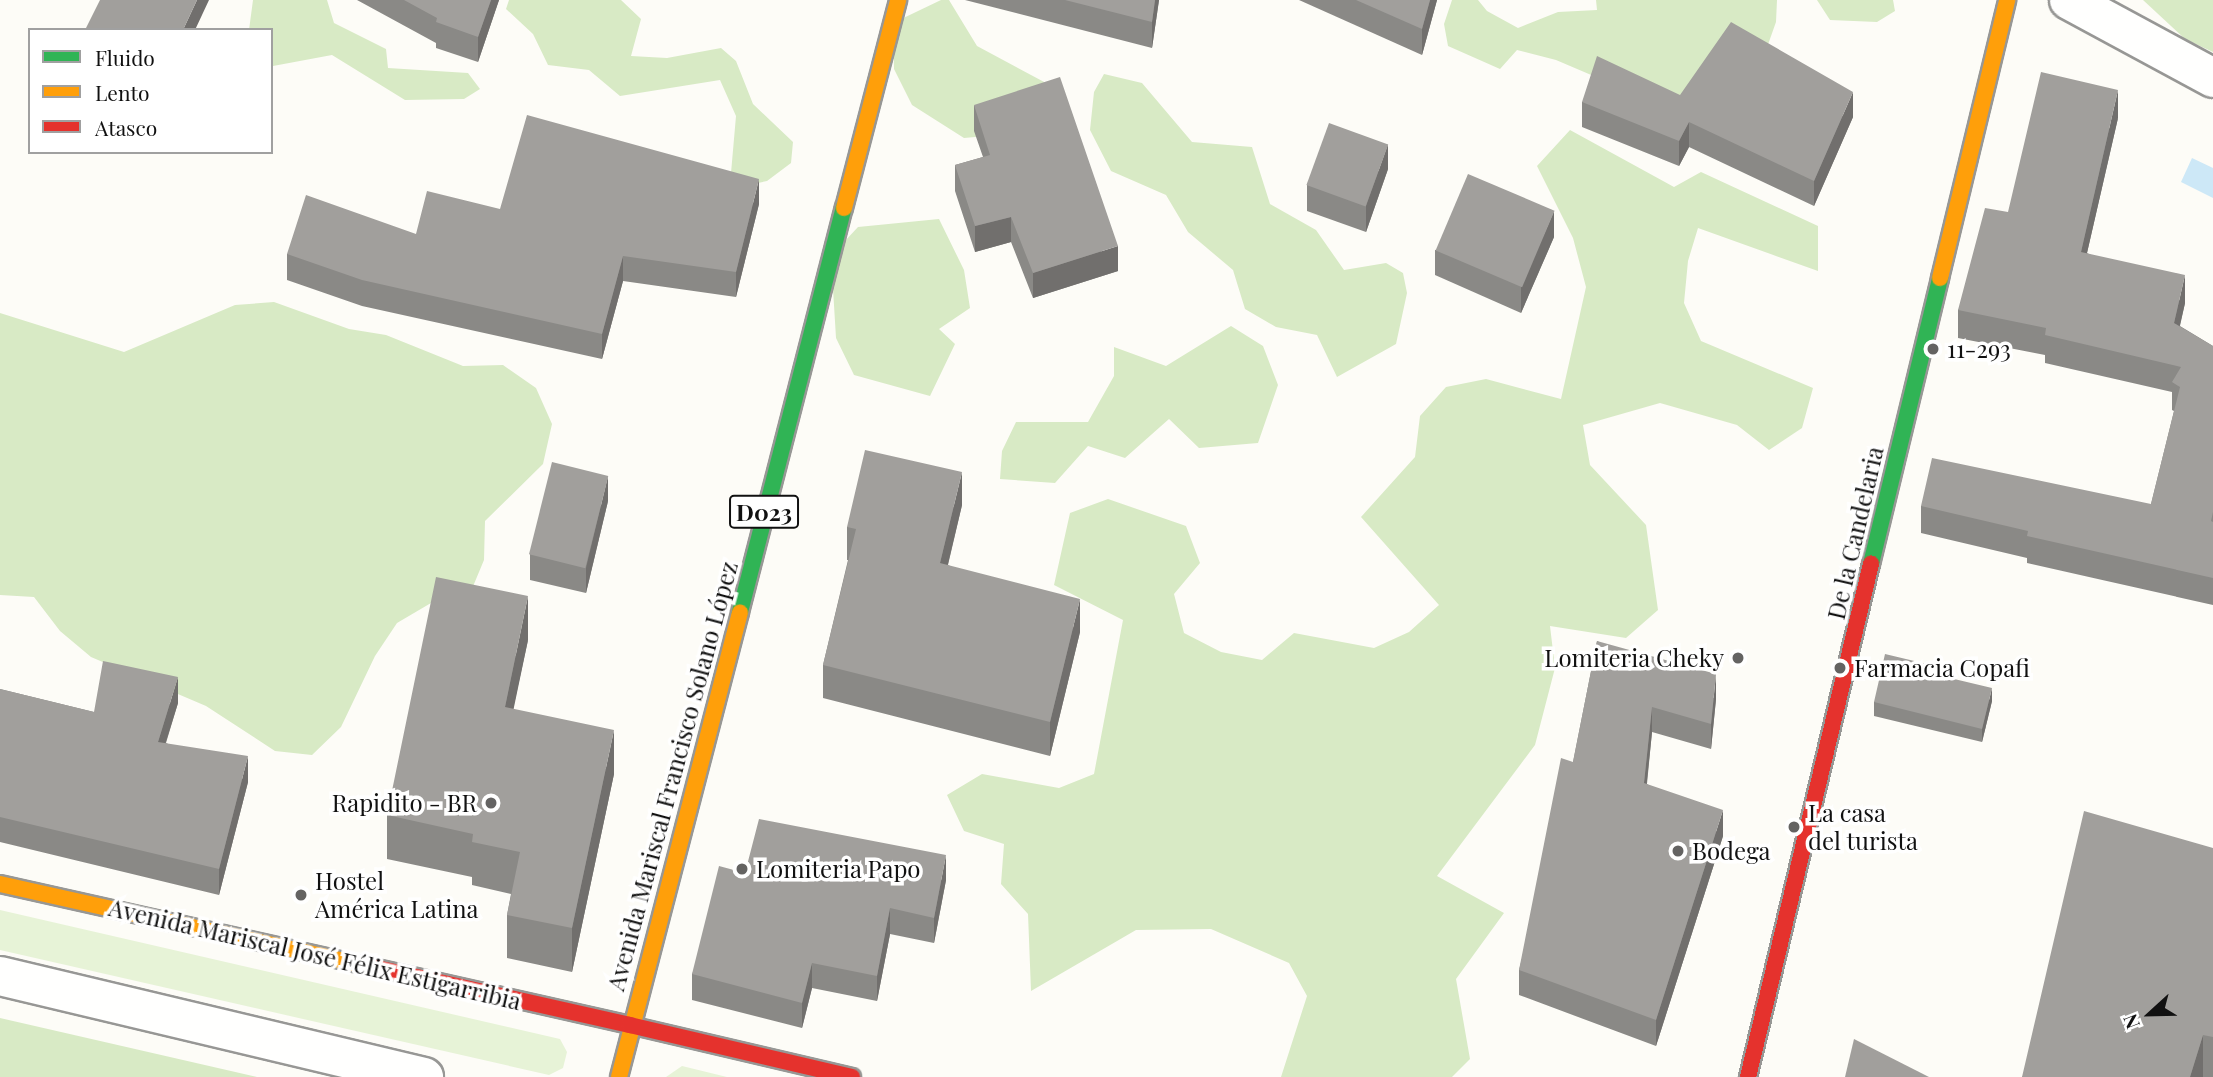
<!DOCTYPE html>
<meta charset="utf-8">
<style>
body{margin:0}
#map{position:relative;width:2213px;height:1077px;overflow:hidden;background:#fdfcf7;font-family:"Playfair Display",serif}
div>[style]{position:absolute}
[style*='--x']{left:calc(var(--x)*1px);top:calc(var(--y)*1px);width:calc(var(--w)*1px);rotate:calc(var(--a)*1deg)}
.green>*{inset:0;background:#e7f3d7}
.forest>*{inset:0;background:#d8eac5}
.water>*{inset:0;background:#cde8f7}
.roads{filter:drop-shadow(2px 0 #979795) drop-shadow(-2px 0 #979795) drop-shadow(0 2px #979795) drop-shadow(0 -2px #979795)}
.street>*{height:38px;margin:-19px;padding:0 19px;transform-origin:19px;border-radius:19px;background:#fffffe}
.fast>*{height:16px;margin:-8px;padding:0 8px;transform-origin:8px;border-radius:8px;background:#30b455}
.slow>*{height:16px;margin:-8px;padding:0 8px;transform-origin:8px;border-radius:8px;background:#ff9f0a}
.jam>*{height:16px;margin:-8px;padding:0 8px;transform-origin:8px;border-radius:8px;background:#e5322d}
.wall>*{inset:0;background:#8a8986}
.shaded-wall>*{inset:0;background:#716f6d}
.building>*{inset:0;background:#a19f9c;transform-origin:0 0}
.dots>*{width:19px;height:19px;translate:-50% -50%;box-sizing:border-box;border:4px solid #fff;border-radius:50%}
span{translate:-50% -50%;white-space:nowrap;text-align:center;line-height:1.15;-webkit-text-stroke:7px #fff;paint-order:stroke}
.shield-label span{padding:2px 5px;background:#fff;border:2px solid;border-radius:5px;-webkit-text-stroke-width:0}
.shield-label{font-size:23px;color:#111;font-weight:700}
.poi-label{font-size:24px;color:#111}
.left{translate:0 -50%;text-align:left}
.right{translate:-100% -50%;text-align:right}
.street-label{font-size:24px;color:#111}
.legend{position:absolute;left:28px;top:28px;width:245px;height:126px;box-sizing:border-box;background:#fff;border:2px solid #a0a0a0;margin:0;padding:9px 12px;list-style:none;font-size:21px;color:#111}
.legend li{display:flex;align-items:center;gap:14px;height:35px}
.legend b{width:35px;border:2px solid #a0a0a0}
.north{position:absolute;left:2115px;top:979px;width:70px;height:70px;-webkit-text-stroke:5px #fff;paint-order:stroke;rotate:248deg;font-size:19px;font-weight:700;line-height:28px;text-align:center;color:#111}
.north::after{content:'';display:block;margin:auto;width:24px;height:32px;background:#111;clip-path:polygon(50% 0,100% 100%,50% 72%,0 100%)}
</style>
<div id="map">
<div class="green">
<i style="clip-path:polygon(0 910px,560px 1039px,567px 1052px,563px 1068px,549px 1075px,0 950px)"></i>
<i style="clip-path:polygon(682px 1066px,727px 1077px,666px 1077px)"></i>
</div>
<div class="forest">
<i style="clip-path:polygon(253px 0,327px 0,334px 23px,386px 49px,388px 68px,468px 73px,480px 89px,464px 99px,405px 100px,332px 55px,273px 66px,271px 30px,249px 30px)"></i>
<i style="clip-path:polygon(509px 0,621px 0,641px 19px,631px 56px,667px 58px,721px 48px,736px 61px,753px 104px,793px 142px,791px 163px,767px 181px,748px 185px,731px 173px,736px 116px,720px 80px,620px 96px,589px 70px,548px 65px,533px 34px,506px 9px)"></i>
<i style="clip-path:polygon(941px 0,949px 0,977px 46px,1046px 83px,998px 135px,964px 138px,912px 105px,894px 69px,893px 23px)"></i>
<i style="clip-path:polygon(1452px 0,1478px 0,1487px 11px,1518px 28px,1558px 12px,1597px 10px,1596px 0,1777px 0,1776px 22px,1765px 53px,1678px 112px,1556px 60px,1517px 50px,1500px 69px,1448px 46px,1444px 24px)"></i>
<i style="clip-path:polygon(1817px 0,1893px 0,1895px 11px,1877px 22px,1830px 20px)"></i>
<i style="clip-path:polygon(2143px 0,2213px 0,2213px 52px,2185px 39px)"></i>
<i style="clip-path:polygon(1104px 74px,1142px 83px,1192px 142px,1252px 147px,1270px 204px,1316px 230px,1344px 270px,1386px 263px,1403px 273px,1407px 293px,1396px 344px,1337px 377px,1317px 335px,1276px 327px,1245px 309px,1233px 270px,1188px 232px,1166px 195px,1111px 171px,1090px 130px,1094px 92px)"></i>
<i style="clip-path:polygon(1570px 130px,1674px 187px,1701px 172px,1818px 226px,1818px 271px,1698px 228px,1688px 261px,1684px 303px,1701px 341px,1813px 388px,1802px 428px,1769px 450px,1737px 425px,1660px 403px,1583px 425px,1590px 465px,1646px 525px,1658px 610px,1626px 638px,1550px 626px,1555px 668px,1535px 745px,1437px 876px,1504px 913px,1456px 979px,1470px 1059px,1452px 1077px,1281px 1077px,1307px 996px,1289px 963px,1211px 929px,1136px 930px,1031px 991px,1028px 914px,1001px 884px,1004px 844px,964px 831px,947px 795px,982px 774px,1059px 788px,1094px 774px,1123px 620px,1054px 585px,1070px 513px,1108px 499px,1186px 526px,1200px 563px,1174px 594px,1184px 633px,1221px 652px,1262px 660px,1294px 633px,1374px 648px,1409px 632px,1439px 605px,1361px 517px,1415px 457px,1420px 416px,1446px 387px,1486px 379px,1561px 399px,1586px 287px,1573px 238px,1537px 166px)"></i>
<i style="clip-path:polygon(939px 219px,964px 270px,970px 308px,939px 329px,955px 344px,930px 396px,854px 375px,836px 338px,831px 256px,858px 227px)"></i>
<i style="clip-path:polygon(274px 302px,349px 329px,386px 335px,463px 366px,503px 365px,536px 388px,552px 424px,543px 464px,485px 521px,484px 560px,469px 596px,431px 603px,397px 623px,375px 656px,341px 727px,312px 755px,275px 751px,206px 706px,91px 657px,60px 631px,34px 597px,0 595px,0 313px,124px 352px,235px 305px)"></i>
<i style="clip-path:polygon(1231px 326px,1263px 346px,1278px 385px,1258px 443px,1199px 448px,1169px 419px,1125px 458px,1088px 446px,1055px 483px,1000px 479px,1002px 451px,1016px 422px,1088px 422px,1114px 376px,1114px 347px,1166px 366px)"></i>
<i style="clip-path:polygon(0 1018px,257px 1077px,0 1077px)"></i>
</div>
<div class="water">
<i style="clip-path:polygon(2192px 158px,2213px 168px,2213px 198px,2181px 182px)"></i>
</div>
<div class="roads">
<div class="street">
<i style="--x:2069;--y:0;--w:164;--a:28.4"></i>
<i style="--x:0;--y:976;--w:436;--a:13.4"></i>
</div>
<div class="fast">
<i style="--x:1871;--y:564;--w:294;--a:-76.4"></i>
<i style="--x:740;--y:612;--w:417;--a:-75.6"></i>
</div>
<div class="slow">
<i style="--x:844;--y:208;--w:215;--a:-75.4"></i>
<i style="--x:1940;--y:278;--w:286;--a:-76.4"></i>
<i style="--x:0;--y:884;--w:377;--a:12.6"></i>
<i style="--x:619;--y:1077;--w:480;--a:-75.4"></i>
</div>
<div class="jam">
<i style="--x:368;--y:966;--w:269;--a:12.7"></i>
<i style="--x:630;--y:1025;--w:228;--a:13.2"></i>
<i style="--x:1748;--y:1077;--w:528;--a:-76.52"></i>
</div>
</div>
<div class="wall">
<i style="clip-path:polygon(357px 0,499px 0,478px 62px,436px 48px,436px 43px)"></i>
<i style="clip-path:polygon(965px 0,1159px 0,1152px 48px)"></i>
<i style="clip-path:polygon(1299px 0,1437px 0,1422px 55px)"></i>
<i style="clip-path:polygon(1680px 95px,1853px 117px,1814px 206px,1689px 147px,1679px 166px,1582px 127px,1582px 102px)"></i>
<i style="clip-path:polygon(974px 105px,1118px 271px,1033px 298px,1011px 242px,975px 252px,955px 191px,955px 165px,983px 157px,974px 131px)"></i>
<i style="clip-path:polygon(2118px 118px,2087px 253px,2185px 303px,2180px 326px,2213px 346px,2213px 605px,2027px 563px,2027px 558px,1921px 533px,1921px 506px,2151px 504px,2174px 411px,2172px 410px,2172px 392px,2045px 363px,2045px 355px,1958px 338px,1958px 310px)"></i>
<i style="clip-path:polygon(1388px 169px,1366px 232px,1307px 211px,1307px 185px)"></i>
<i style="clip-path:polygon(759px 204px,736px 297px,623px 281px,602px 359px,362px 306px,287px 280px,287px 254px,416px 234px,500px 209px)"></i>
<i style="clip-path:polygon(1554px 237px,1521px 313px,1435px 275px,1435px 250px)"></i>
<i style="clip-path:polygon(608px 501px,586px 593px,530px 580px,530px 554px)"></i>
<i style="clip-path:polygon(962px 505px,948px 565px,1080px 632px,1050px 756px,823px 698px,823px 665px,848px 560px,847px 560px,847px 527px)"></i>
<i style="clip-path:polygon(528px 640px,513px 709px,614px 774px,572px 972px,507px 958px,507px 915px,511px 894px,472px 885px,472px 877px,387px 859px,387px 815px)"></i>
<i style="clip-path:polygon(1597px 641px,1716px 699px,1711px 749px,1652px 732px,1647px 784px,1723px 836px,1656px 1046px,1519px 995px,1519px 970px,1573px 762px)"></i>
<i style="clip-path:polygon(1931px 673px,1992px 701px,1982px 742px,1874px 716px,1874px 702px)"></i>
<i style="clip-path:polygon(0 689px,94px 712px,178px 703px,166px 743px,248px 782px,219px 895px,0 842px)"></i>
<i style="clip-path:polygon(2213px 848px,2213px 1077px,2022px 1077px)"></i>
<i style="clip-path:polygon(745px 873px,946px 880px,934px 943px,890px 934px,877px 1001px,812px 988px,802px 1028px,692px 1000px,692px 974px)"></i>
</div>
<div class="shaded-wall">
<i style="clip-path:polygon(197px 0,209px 0,195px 30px,183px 30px)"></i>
<i style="clip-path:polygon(491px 0,499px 0,478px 62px,478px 37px)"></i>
<i style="clip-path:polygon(1155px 0,1159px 0,1152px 48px,1152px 22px)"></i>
<i style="clip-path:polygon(1430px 0,1437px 0,1422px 55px,1422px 29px)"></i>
<i style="clip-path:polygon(2118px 90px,2118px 118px,2081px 279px,2081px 252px)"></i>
<i style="clip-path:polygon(1853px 92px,1853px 117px,1814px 206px,1814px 181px)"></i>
<i style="clip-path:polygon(1689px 122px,1689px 147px,1679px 166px,1679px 141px)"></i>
<i style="clip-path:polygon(1388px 144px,1388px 169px,1366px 232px,1366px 206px)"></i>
<i style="clip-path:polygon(759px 179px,759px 204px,736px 297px,736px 272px)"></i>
<i style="clip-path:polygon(1554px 211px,1554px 237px,1521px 313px,1521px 287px)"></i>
<i style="clip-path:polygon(1011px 217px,1011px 242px,975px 252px,975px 226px)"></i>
<i style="clip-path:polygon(1118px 246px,1118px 271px,1033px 298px,1033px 273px)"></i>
<i style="clip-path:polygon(623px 256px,623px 281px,602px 359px,602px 334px)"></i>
<i style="clip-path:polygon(2185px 275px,2185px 303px,2174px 350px,2174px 323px)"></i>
<i style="clip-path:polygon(962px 472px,962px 505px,940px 597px,940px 563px)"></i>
<i style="clip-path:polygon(608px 476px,608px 501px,586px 593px,586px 568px)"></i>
<i style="clip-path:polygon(528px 596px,528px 640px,505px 750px,505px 707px)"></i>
<i style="clip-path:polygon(1080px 599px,1080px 632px,1050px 756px,1050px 722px)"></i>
<i style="clip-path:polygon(1716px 674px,1716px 699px,1711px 749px,1711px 724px)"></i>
<i style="clip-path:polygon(178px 677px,178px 703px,158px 767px,158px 742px)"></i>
<i style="clip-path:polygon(1992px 688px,1992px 701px,1982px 742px,1982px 729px)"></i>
<i style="clip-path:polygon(1652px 707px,1652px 732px,1644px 809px,1644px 783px)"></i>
<i style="clip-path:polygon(614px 730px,614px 774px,572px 972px,572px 928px)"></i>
<i style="clip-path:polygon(248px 756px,248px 782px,219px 895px,219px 869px)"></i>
<i style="clip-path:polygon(1723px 810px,1723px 836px,1656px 1046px,1656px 1020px)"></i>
<i style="clip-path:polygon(946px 855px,946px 880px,934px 943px,934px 918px)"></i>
<i style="clip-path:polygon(890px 908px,890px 934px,877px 1001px,877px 976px)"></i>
<i style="clip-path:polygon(812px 963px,812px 988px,802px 1028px,802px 1003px)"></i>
<i style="clip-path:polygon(2203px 1035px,2203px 1077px,2190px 1077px)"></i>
</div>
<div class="building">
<i style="clip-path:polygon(100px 0,197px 0,183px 30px,85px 30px)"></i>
<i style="clip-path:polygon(404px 0,491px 0,478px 37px,436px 22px,437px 18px)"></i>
<i style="clip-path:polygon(1065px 0,1155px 0,1152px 22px)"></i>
<i style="clip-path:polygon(1356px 0,1430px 0,1422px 29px)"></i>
<i style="clip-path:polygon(1731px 22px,1853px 92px,1814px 181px,1689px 122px,1679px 141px,1582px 102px,1597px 56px,1680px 95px)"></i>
<i style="clip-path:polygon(2041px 72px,2118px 90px,2081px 252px,2185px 275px,2174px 323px,2213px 346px,2213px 512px,2211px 521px,2213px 522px,2213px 578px,2027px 536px,2028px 531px,1921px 506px,1932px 458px,2151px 504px,2180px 387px,2172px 382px,2181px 367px,2045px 335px,2046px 328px,1958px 310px,1985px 208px,2008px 212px)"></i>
<i style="clip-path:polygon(1060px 77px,1118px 246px,1033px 273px,1011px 217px,975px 226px,955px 165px,990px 155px,974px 105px)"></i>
<i style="clip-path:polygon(527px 115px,759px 179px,736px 272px,623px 256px,602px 334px,362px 280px,287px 254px,306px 195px,416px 234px,427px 191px,500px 209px)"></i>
<i style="left:1329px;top:123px;width:63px;height:66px;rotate:20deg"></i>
<i style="left:1468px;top:174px;width:94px;height:83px;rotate:23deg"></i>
<i style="clip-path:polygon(865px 450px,962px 472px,940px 563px,1080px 599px,1050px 722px,823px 665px,856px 529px,847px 527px)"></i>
<i style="left:552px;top:462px;width:58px;height:95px;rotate:14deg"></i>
<i style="clip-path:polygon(436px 577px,528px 596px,505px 707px,614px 730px,572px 928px,507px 915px,520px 852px,472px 842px,473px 834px,387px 815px)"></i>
<i style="clip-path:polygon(1597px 641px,1716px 674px,1711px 724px,1652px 707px,1644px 783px,1723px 810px,1656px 1020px,1519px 970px,1561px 758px,1573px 762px)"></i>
<i style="clip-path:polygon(1885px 654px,1931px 665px,1929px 673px,1992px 688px,1982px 729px,1874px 702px)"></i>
<i style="clip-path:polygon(103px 661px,178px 677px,158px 742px,248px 756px,219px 869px,0 817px,0 689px,94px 712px)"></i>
<i style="clip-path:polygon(2084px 811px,2213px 848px,2213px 1037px,2203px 1035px,2190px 1077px,2022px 1077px)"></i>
<i style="clip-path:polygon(759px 819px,946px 855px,934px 918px,890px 908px,877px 976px,812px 963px,802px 1003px,692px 974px,719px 866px,745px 873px)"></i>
<i style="clip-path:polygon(1854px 1039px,1929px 1077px,1845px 1077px)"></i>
</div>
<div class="dots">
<i style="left:1933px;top:349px;background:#646362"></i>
<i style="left:1738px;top:658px;background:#646362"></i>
<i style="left:1840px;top:668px;background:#646362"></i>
<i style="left:491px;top:803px;background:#646362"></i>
<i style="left:1794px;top:827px;background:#646362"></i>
<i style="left:1678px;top:851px;background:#646362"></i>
<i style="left:742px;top:869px;background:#646362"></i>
<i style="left:301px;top:895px;background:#646362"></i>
</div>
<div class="shield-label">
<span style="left:764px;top:512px">D023</span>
</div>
<div class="poi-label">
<span class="left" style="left:1947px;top:349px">11-293</span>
<span class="right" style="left:1724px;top:658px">Lomiteria Cheky</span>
<span class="left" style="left:1854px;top:668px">Farmacia Copafi</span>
<span class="right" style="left:477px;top:803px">Rapidito - BR</span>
<span class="left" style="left:1808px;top:827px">La casa<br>del turista</span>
<span class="left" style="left:1692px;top:851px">Bodega</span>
<span class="left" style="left:756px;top:869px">Lomiteria Papo</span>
<span class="left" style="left:315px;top:895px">Hostel<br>América Latina</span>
</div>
<div class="street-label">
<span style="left:1855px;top:533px;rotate:-77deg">De la Candelaria</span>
<span style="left:672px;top:776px;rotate:-75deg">Avenida Mariscal Francisco Solano López</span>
<span style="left:315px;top:954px;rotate:13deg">Avenida Mariscal José Félix Estigarribia</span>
</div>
<ul class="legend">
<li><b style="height:9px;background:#30b455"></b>Fluido</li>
<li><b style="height:9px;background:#ff9f0a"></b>Lento</li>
<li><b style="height:9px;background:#e5322d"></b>Atasco</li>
</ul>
<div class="north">N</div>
</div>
